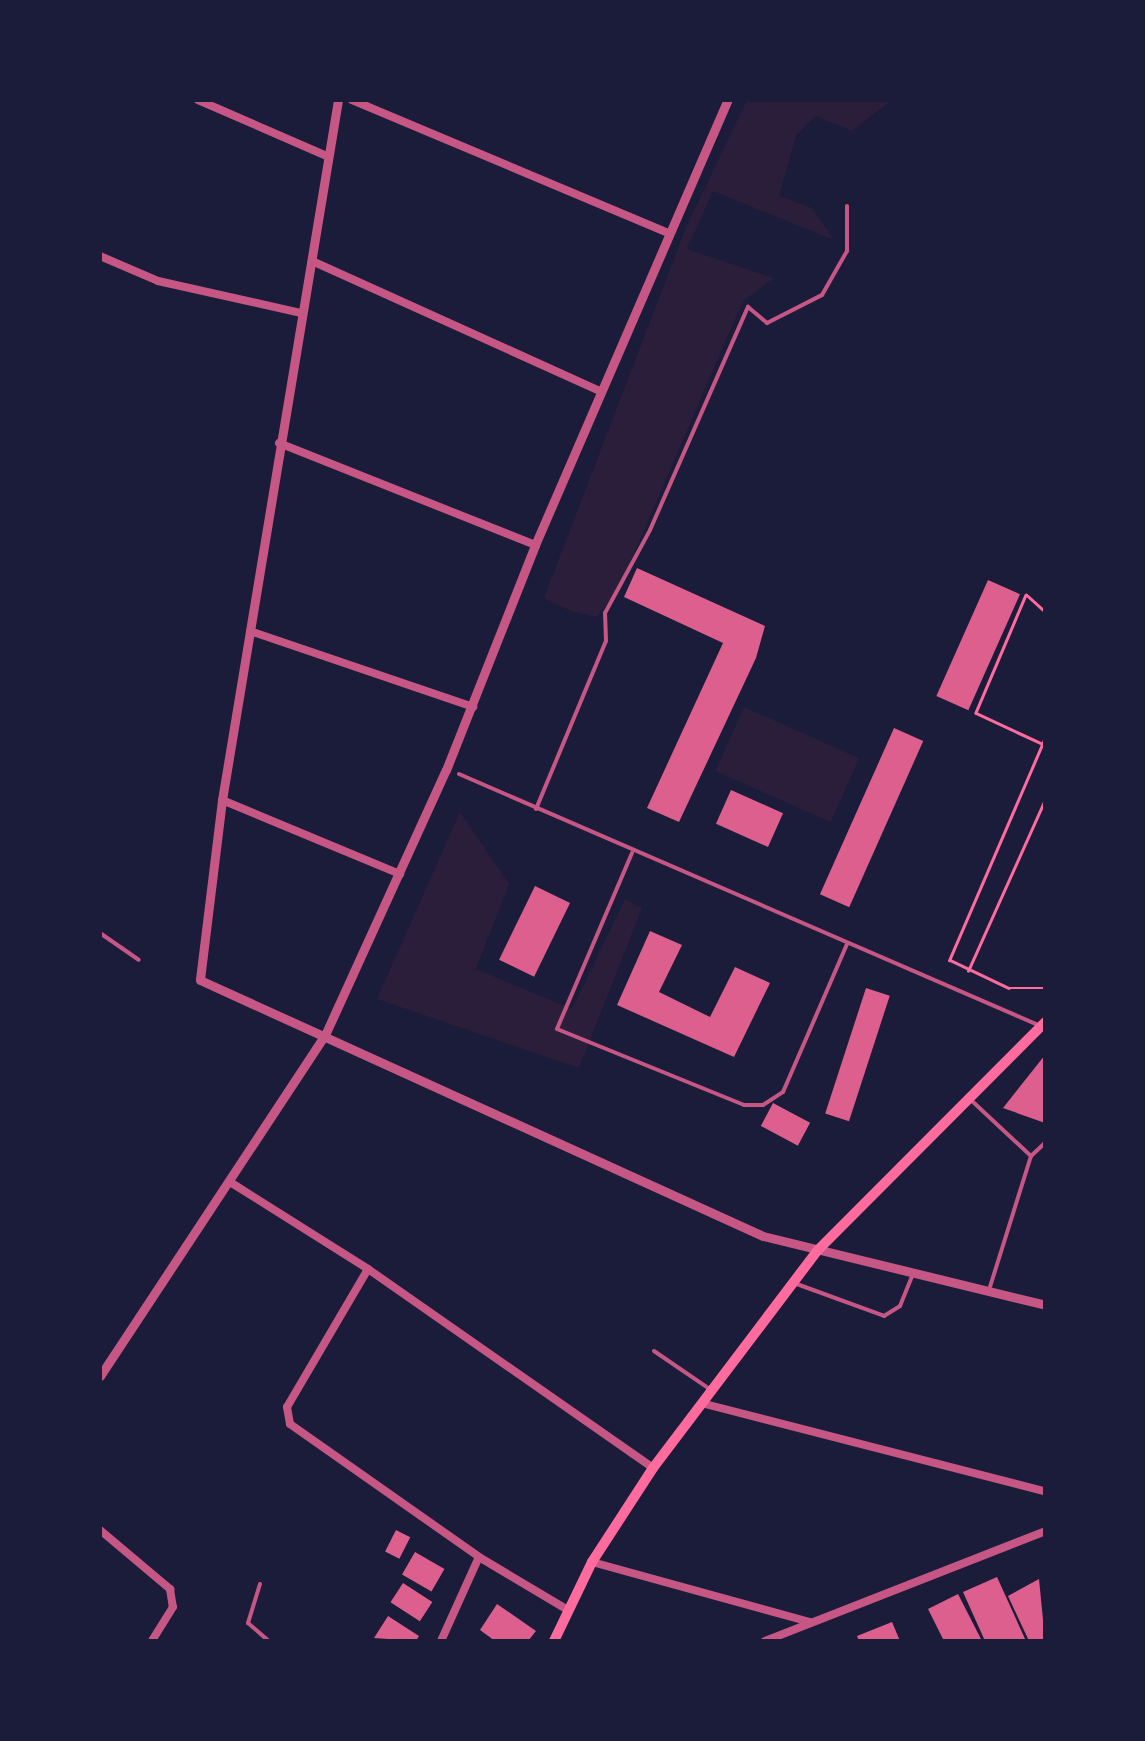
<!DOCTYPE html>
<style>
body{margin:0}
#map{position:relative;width:1145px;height:1741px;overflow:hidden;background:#1b1b3a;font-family:"Roboto Serif",serif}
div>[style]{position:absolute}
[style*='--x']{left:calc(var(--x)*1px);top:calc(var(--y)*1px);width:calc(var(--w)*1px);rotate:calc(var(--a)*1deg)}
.green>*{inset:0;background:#2a1e3b;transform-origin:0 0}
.building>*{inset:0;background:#dd5f8e;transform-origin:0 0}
.path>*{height:2.5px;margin:-1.25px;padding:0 1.25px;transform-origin:1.25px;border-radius:1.25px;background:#ff6b9d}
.service>*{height:4px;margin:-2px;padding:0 2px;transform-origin:2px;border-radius:2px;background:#c65784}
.minor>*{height:8px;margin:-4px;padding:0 4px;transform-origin:4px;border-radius:4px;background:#c65784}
.tertiary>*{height:9px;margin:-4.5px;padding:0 4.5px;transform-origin:4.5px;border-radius:4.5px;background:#c65784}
.secondary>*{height:10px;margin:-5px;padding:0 5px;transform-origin:5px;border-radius:5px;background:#ff6b9d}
span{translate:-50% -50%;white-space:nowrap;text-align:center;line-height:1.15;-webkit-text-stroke:8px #1b1b3a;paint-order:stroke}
.frame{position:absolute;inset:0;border:102px solid #1b1b3a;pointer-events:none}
</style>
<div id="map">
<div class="green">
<i style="clip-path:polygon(747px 100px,892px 100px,852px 131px,815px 116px,796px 136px,779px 196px,812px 208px,834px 240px,713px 191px,687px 249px,774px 278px,743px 301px,619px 588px,597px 617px,573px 612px,544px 598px,687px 225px)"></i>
<i style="left:744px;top:707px;width:126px;height:70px;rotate:24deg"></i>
<i style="clip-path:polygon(460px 812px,509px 884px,476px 969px,572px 1009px,625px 899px,642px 908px,579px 1068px,377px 999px)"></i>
</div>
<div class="building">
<i style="clip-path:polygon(637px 568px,765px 626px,756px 658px,679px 822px,647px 808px,723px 643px,624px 597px)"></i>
<i style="left:988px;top:580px;width:35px;height:127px;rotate:24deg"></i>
<i style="left:894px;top:728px;width:32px;height:182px;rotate:24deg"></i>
<i style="left:731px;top:790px;width:57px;height:37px;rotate:24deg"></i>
<i style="left:535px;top:886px;width:39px;height:82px;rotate:26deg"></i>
<i style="clip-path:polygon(650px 931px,682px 945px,659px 992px,710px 1017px,735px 967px,770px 983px,734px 1057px,617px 1005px)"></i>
<i style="left:866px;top:988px;width:25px;height:132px;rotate:18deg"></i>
<i style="clip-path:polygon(1045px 1055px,1045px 1123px,1003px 1108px)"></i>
<i style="left:773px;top:1103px;width:42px;height:26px;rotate:28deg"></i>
<i style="left:396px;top:1530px;width:16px;height:24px;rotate:27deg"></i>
<i style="left:415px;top:1552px;width:34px;height:26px;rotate:30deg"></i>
<i style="clip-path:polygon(997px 1577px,1026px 1641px,985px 1641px,963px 1592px)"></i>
<i style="clip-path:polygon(1039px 1579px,1045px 1640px,1029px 1641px,1008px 1596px)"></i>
<i style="left:403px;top:1583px;width:35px;height:23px;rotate:33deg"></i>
<i style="clip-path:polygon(958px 1594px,982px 1641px,944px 1641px,928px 1609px)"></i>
<i style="clip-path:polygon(497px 1604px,536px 1631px,528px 1641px,495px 1641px,480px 1630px)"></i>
<i style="clip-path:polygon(388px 1616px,419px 1636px,416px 1641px,374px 1638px)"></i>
<i style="clip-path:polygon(892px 1622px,900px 1641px,859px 1641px,857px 1636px)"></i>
</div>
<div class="path">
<i style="--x:1045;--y:612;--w:25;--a:-138"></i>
<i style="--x:1026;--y:595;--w:128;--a:113"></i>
<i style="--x:976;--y:713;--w:76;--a:24.9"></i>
<i style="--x:1045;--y:739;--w:241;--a:113.3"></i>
<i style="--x:950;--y:960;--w:65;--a:25.4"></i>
<i style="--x:1009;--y:988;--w:36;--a:0"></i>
<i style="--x:968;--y:971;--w:188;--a:-65.8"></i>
</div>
<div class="service">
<i style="--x:459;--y:774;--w:629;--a:23.43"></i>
<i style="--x:536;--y:809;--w:182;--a:-67.4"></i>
<i style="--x:606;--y:641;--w:28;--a:-92"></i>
<i style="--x:605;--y:613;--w:94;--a:-61.5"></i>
<i style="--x:650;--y:530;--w:244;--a:-66.3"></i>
<i style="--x:748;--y:307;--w:25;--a:40"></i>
<i style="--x:767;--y:323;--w:62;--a:-27"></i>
<i style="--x:822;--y:295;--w:51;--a:-60.4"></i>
<i style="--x:847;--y:251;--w:45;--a:-90"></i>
<i style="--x:632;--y:853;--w:191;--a:113.1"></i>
<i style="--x:557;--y:1029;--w:202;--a:22.1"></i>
<i style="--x:744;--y:1105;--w:19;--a:0"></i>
<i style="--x:763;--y:1105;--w:24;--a:-33"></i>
<i style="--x:783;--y:1092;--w:161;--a:-66.6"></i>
<i style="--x:100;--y:933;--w:47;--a:34.7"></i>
<i style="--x:972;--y:1101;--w:81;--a:43"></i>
<i style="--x:1031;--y:1156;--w:140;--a:107.4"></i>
<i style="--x:1031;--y:1156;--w:19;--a:-43"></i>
<i style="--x:794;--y:1283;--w:96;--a:20.1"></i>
<i style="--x:884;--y:1316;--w:19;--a:-32"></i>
<i style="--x:900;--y:1306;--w:35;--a:-68"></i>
<i style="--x:654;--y:1351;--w:65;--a:34.4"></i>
<i style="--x:260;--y:1584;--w:41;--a:107.1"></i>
<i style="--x:248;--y:1623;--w:28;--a:41"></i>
</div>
<div class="minor">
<i style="--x:198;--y:100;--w:141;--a:23.5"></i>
<i style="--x:352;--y:100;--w:345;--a:22.8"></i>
<i style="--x:100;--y:256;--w:63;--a:23.3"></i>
<i style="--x:158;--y:281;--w:147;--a:12.6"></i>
<i style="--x:312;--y:261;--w:316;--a:24.3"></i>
<i style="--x:279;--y:443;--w:276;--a:21.7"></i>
<i style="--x:250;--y:631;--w:236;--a:18.8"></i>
<i style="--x:222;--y:800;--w:193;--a:22.6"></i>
<i style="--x:230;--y:1182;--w:163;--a:32.2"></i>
<i style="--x:368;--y:1269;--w:348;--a:34.9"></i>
<i style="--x:368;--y:1269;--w:160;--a:120.4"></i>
<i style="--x:287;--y:1407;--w:17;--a:80"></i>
<i style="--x:290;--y:1424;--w:231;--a:35.1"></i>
<i style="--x:479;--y:1557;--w:104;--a:30.8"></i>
<i style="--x:705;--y:1404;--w:351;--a:14.4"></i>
<i style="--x:100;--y:1530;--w:92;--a:40.1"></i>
<i style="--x:170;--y:1589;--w:18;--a:81"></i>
<i style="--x:173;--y:1607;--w:39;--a:122"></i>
<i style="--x:592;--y:1562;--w:226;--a:15.4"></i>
<i style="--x:441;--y:1641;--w:92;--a:-65.7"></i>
<i style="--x:765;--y:1641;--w:301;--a:-21.4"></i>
</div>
<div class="tertiary">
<i style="--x:338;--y:100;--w:710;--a:99.41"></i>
<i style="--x:222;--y:800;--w:181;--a:97"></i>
<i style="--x:200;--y:980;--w:618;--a:24.45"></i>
<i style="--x:763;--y:1236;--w:290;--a:13.7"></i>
<i style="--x:100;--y:1376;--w:409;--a:-56.6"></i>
<i style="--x:325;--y:1035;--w:291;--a:-65.5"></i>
<i style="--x:446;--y:770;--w:242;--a:-68.4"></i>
<i style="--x:535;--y:545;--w:485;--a:-66.6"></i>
</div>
<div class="secondary">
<i style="--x:554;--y:1641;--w:88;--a:-64.3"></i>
<i style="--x:592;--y:1562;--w:112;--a:-57"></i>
<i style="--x:653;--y:1468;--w:273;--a:-52.9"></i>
<i style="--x:818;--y:1250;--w:322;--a:-45.1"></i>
</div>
<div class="frame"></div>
</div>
